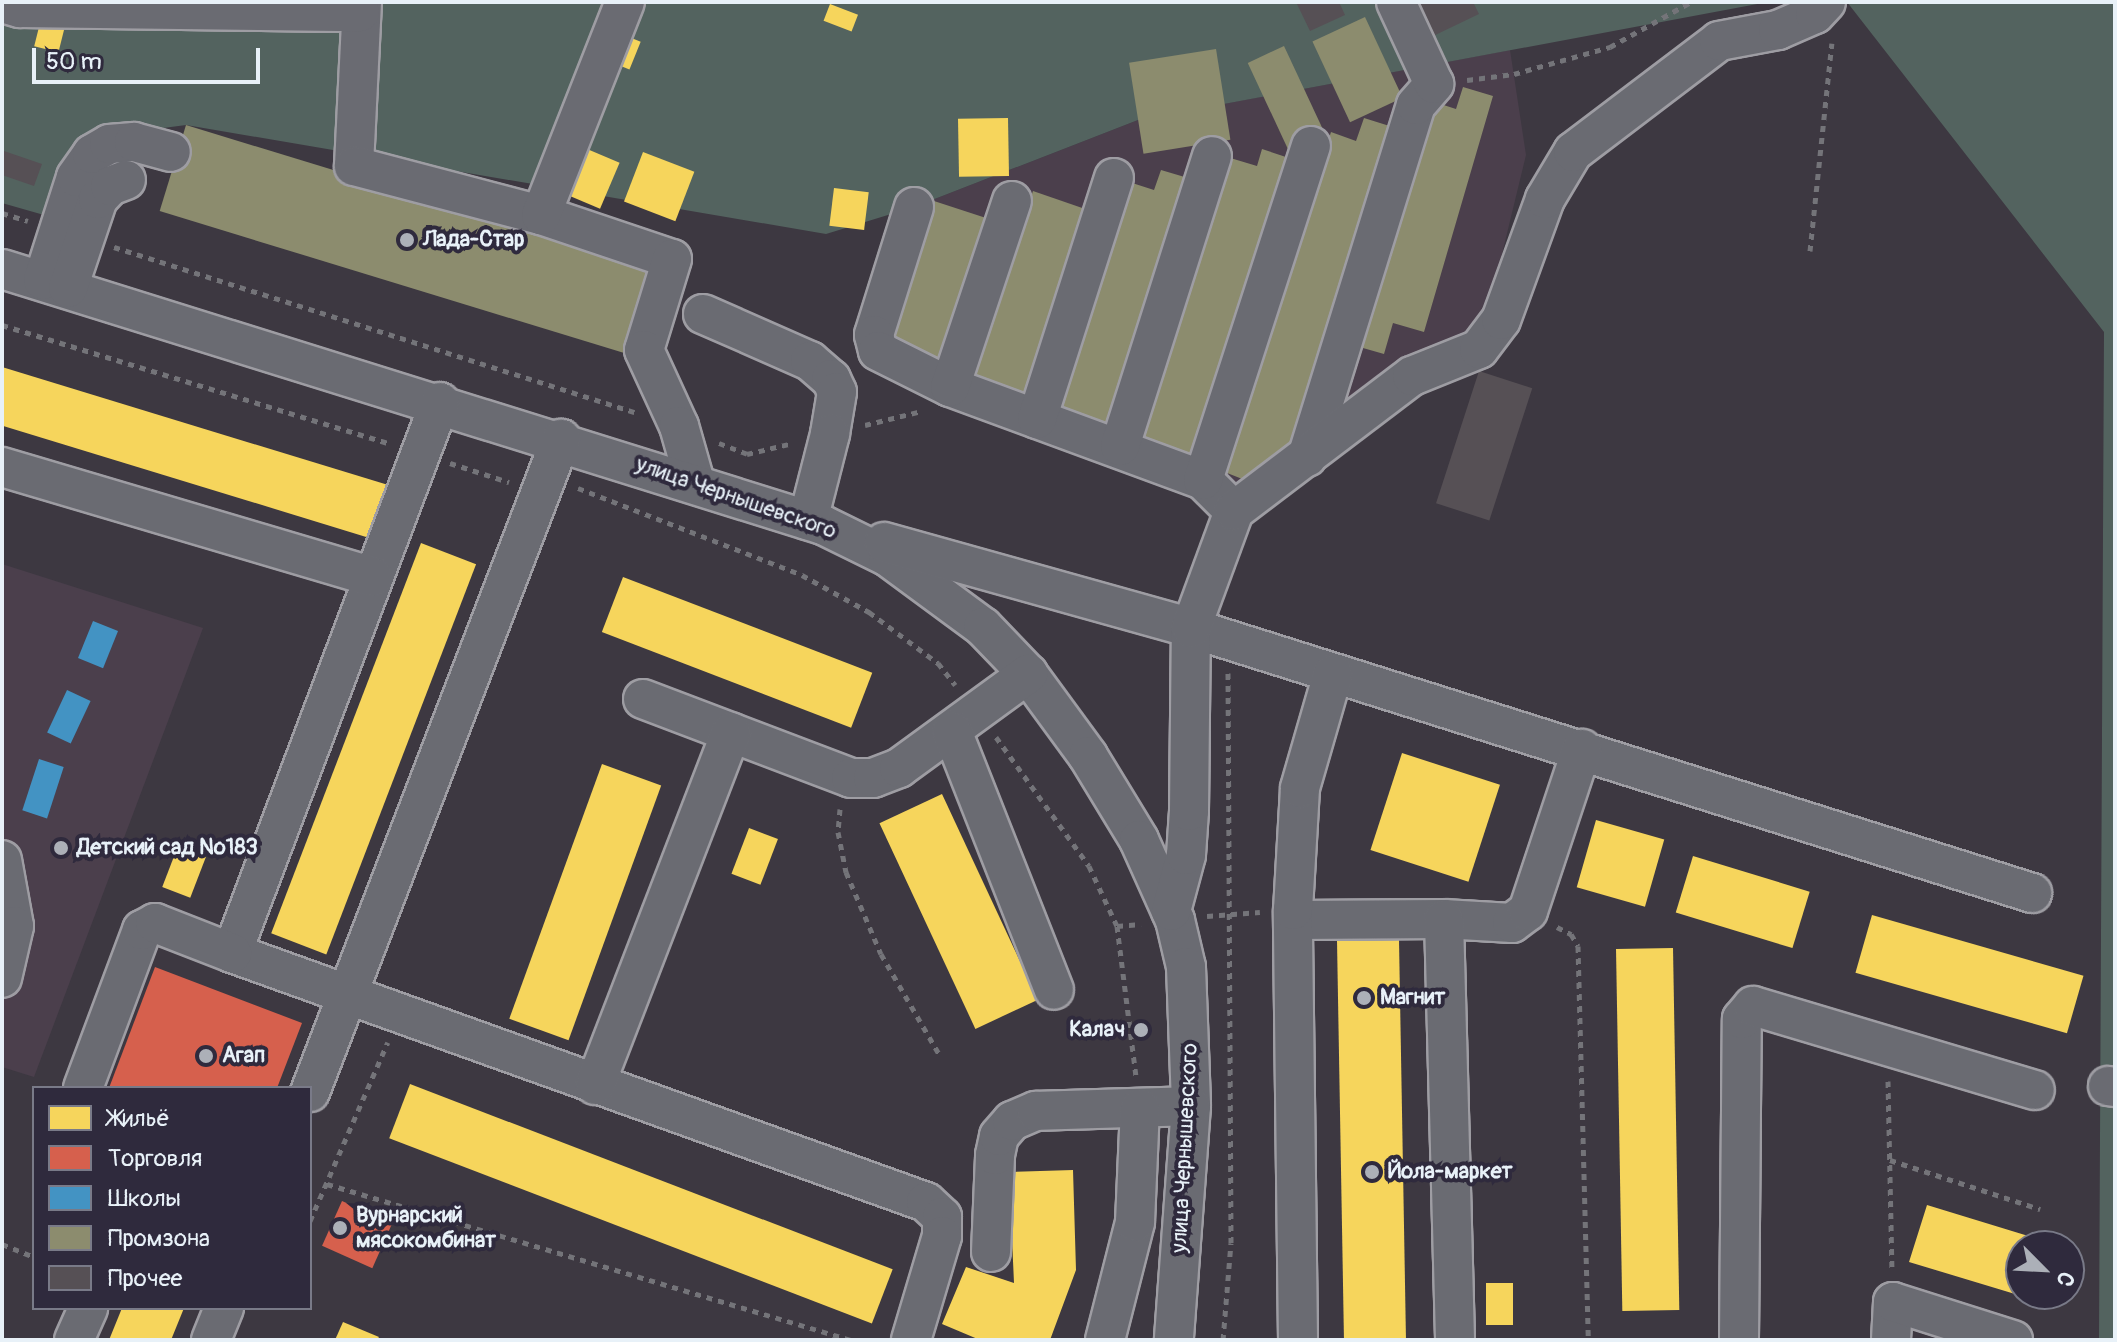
<!DOCTYPE html>
<meta charset="utf-8">
<style>
body{margin:0}
#map{position:relative;width:2117px;height:1342px;overflow:hidden;background:#3d3841;font-family:Pangolin,sans-serif}
div>[style]{position:absolute}
[style*='--x']{left:calc(var(--x)*1px);top:calc(var(--y)*1px);width:calc(var(--w)*1px);rotate:calc(var(--a)*1deg)}
.built>*{inset:0;background:#4b3f4c}
.green>*{inset:0;background:#53635f}
.homes>*{inset:0;background:#f6d55c;transform-origin:0 0}
.shops>*{inset:0;background:#d6604d;transform-origin:0 0}
.schools>*{inset:0;background:#4393c3;transform-origin:0 0}
.industry>*{inset:0;background:#8c8c6e;transform-origin:0 0}
.building>*{inset:0;background:#565055;transform-origin:0 0}
.path>*{height:5px;margin-top:-2.5px;transform-origin:0;background:repeating-linear-gradient(90deg,#747479 0 6px,transparent 0 12px)}
.roads{filter:drop-shadow(2px 0 #9e9da3) drop-shadow(-2px 0 #9e9da3) drop-shadow(0 2px #9e9da3) drop-shadow(0 -2px #9e9da3)}
.minor>*{height:38px;margin:-19px;padding:0 19px;transform-origin:19px;border-radius:19px;background:#6a6b72}
.dots>*{width:22px;height:22px;translate:-50% -50%;box-sizing:border-box;border:4px solid #2f2a3d;border-radius:50%}
span{translate:-50% -50%;white-space:nowrap;text-align:center;line-height:1.15;-webkit-text-stroke:8px #2f2a3d;paint-order:stroke}
.poi-label{font-size:22px;color:#e8f1f8;font-weight:700}
.left{translate:0 -50%;text-align:left}
.right{translate:-100% -50%;text-align:right}
.street-label{font-size:22px;color:#e8f1f8}
.frame{position:absolute;inset:0;border:4px solid #e8f1f8;pointer-events:none}
.legend{position:absolute;left:32px;top:1086px;width:280px;height:224px;box-sizing:border-box;background:#2f2a3d;border:2px solid #797a88;margin:0;padding:10px 14px;list-style:none;font-size:24px;color:#e8f1f8}
.legend li{display:flex;align-items:center;gap:16px;height:40px}
.legend b{width:40px;border:2px solid #797a88}
.north{position:absolute;left:2005px;top:1230px;width:80px;height:80px;box-sizing:border-box;background:#2f2a3d;border:2px solid #797a88;border-radius:50%;rotate:114deg;font-size:22px;font-weight:700;line-height:32px;text-align:center;color:#e8f1f8}
.north::after{content:'';display:block;margin:auto;width:28px;height:36px;background:#acb0b8;clip-path:polygon(50% 0,100% 100%,50% 72%,0 100%)}
.scale{position:absolute;left:32px;top:48px;width:228px;height:36px;box-sizing:border-box;border:4px solid #e8f1f8;border-top:0;padding-left:10px;font-size:24px;line-height:28px;white-space:nowrap;color:#e8f1f8;-webkit-text-stroke:6px #2f2a3d;paint-order:stroke}
</style>
<div id="map">
<div class="built">
<i style="clip-path:polygon(1510px 50px,1526px 155px,1479px 349px,1234px 511px,914px 207px,1138px 120px)"></i>
<i style="clip-path:polygon(2px 564px,203px 628px,34px 1077px,2px 1067px)"></i>
</div>
<div class="green">
<i style="clip-path:polygon(2px 2px,1768px 2px,1138px 120px,914px 207px,826px 234px,186px 125px,88px 138px,58px 219px,2px 203px)"></i>
<i style="clip-path:polygon(1847px 2px,2115px 2px,2115px 1340px,2099px 1340px,2104px 332px)"></i>
</div>
<div class="homes">
<i style="left:830px;top:4px;width:30px;height:18px;rotate:21deg"></i>
<i style="left:40px;top:23px;width:25px;height:24px;rotate:14deg"></i>
<i style="left:624px;top:35px;width:18px;height:30px;rotate:22deg"></i>
<i style="left:1008px;top:118px;width:58px;height:50px;rotate:89deg"></i>
<i style="left:580px;top:146px;width:43px;height:50px;rotate:23deg"></i>
<i style="left:643px;top:152px;width:55px;height:53px;rotate:21deg"></i>
<i style="left:834px;top:188px;width:35px;height:38px;rotate:7deg"></i>
<i style="left:2px;top:367px;width:403px;height:56px;rotate:17deg"></i>
<i style="left:421px;top:543px;width:59px;height:418px;rotate:21deg"></i>
<i style="left:623px;top:577px;width:267px;height:59px;rotate:21deg"></i>
<i style="left:1402px;top:753px;width:103px;height:102px;rotate:18deg"></i>
<i style="left:602px;top:764px;width:63px;height:271px;rotate:20deg"></i>
<i style="left:942px;top:794px;width:227px;height:69px;rotate:65deg"></i>
<i style="left:1596px;top:820px;width:71px;height:70px;rotate:16deg"></i>
<i style="left:749px;top:828px;width:31px;height:49px;rotate:21deg"></i>
<i style="left:178px;top:846px;width:30px;height:44px;rotate:21deg"></i>
<i style="left:1693px;top:856px;width:122px;height:59px;rotate:17deg"></i>
<i style="left:1872px;top:915px;width:220px;height:60px;rotate:16deg"></i>
<i style="left:1399px;top:940px;width:400px;height:62px;rotate:89deg"></i>
<i style="left:1673px;top:948px;width:362px;height:57px;rotate:89deg"></i>
<i style="left:410px;top:1084px;width:517px;height:58px;rotate:21deg"></i>
<i style="clip-path:polygon(1073px 1170px,1076px 1270px,1050px 1340px,980px 1340px,942px 1324px,966px 1267px,1014px 1283px,1009px 1172px)"></i>
<i style="clip-path:polygon(1927px 1205px,2058px 1245px,2021px 1246px,2021px 1294px,2059px 1294px,2055px 1306px,1909px 1262px)"></i>
<i style="left:1486px;top:1283px;width:27px;height:42px"></i>
<i style="clip-path:polygon(122px 1308px,184px 1308px,171px 1340px,109px 1340px)"></i>
<i style="clip-path:polygon(343px 1322px,379px 1337px,377px 1340px,335px 1340px)"></i>
</div>
<div class="shops">
<i style="clip-path:polygon(155px 967px,302px 1023px,277px 1088px,109px 1088px)"></i>
<i style="left:342px;top:1201px;width:55px;height:49px;rotate:24deg"></i>
</div>
<div class="schools">
<i style="left:93px;top:621px;width:27px;height:40px;rotate:22deg"></i>
<i style="left:67px;top:690px;width:26px;height:47px;rotate:25deg"></i>
<i style="left:39px;top:759px;width:26px;height:54px;rotate:18deg"></i>
</div>
<div class="industry">
<i style="left:1365px;top:17px;width:89px;height:58px;rotate:65deg"></i>
<i style="left:1284px;top:46px;width:95px;height:40px;rotate:65deg"></i>
<i style="left:1216px;top:49px;width:92px;height:88px;rotate:81deg"></i>
<i style="clip-path:polygon(1463px 87px,1493px 96px,1424px 332px,1393px 323px,1384px 354px,1356px 346px,1428px 100px,1456px 109px)"></i>
<i style="clip-path:polygon(1364px 118px,1396px 128px,1296px 455px,1255px 484px,1222px 471px,1331px 132px,1356px 141px)"></i>
<i style="left:186px;top:125px;width:490px;height:90px;rotate:17deg"></i>
<i style="clip-path:polygon(1262px 149px,1292px 159px,1194px 458px,1135px 439px,1227px 157px,1257px 166px)"></i>
<i style="clip-path:polygon(1161px 170px,1188px 178px,1109px 428px,1054px 410px,1126px 181px,1154px 190px)"></i>
<i style="left:1033px;top:191px;width:59px;height:202px;rotate:19deg"></i>
<i style="left:934px;top:201px;width:58px;height:152px;rotate:18deg"></i>
</div>
<div class="building">
<i style="clip-path:polygon(1296px 2px,1339px 2px,1345px 15px,1310px 31px)"></i>
<i style="clip-path:polygon(1419px 2px,1473px 2px,1479px 14px,1429px 38px,1412px 5px)"></i>
<i style="clip-path:polygon(4px 151px,42px 164px,34px 186px,2px 175px)"></i>
<i style="left:1479px;top:371px;width:56px;height:139px;rotate:18deg"></i>
</div>
<div class="path">
<i style="--x:1467;--y:80;--w:47;--a:-7.3"></i>
<i style="--x:1514;--y:74;--w:100;--a:-15.7"></i>
<i style="--x:1610;--y:47;--w:93;--a:-29.1"></i>
<i style="--x:2;--y:213;--w:27;--a:17"></i>
<i style="--x:114;--y:247;--w:546;--a:17.6"></i>
<i style="--x:1810;--y:251;--w:209;--a:-84"></i>
<i style="--x:2;--y:325;--w:407;--a:17"></i>
<i style="--x:865;--y:425;--w:59;--a:-13.8"></i>
<i style="--x:719;--y:443;--w:30;--a:21"></i>
<i style="--x:747;--y:454;--w:47;--a:-13.4"></i>
<i style="--x:450;--y:463;--w:62;--a:17.9"></i>
<i style="--x:578;--y:488;--w:240;--a:21.2"></i>
<i style="--x:802;--y:575;--w:77;--a:28.9"></i>
<i style="--x:869;--y:612;--w:86;--a:36.5"></i>
<i style="--x:938;--y:663;--w:28;--a:52"></i>
<i style="--x:996;--y:737;--w:159;--a:54.2"></i>
<i style="--x:1089;--y:866;--w:66;--a:65"></i>
<i style="--x:1117;--y:926;--w:152;--a:82.8"></i>
<i style="--x:840;--y:809;--w:23;--a:95"></i>
<i style="--x:838;--y:832;--w:41;--a:78.7"></i>
<i style="--x:846;--y:872;--w:89;--a:66.9"></i>
<i style="--x:881;--y:954;--w:116;--a:59.9"></i>
<i style="--x:1207;--y:916;--w:53;--a:-4.3"></i>
<i style="--x:1117;--y:926;--w:24;--a:-5"></i>
<i style="--x:1557;--y:927;--w:16;--a:27"></i>
<i style="--x:1571;--y:934;--w:14;--a:60"></i>
<i style="--x:1578;--y:946;--w:394;--a:88.5"></i>
<i style="--x:1888;--y:1081;--w:190;--a:88.8"></i>
<i style="--x:1890;--y:1160;--w:158;--a:18.1"></i>
<i style="--x:327;--y:1184;--w:547;--a:16.58"></i>
<i style="--x:310;--y:1221;--w:195;--a:-66.5"></i>
<i style="--x:2;--y:1244;--w:35;--a:22"></i>
<i style="--x:1223;--y:1340;--w:97;--a:-85.3"></i>
<i style="--x:1231;--y:1243;--w:570;--a:-90.3"></i>
</div>
<div class="roads">
<div class="minor">
<i style="--x:362;--y:2;--w:164;--a:92.8"></i>
<i style="--x:354;--y:166;--w:193;--a:14.7"></i>
<i style="--x:541;--y:215;--w:138;--a:18.6"></i>
<i style="--x:672;--y:259;--w:95;--a:107.1"></i>
<i style="--x:644;--y:350;--w:84;--a:65.3"></i>
<i style="--x:679;--y:426;--w:58;--a:74.1"></i>
<i style="--x:2;--y:3;--w:19;--a:16"></i>
<i style="--x:20;--y:8;--w:340;--a:0.7"></i>
<i style="--x:914;--y:207;--w:134;--a:107.4"></i>
<i style="--x:874;--y:335;--w:16;--a:76"></i>
<i style="--x:878;--y:351;--w:80;--a:26.6"></i>
<i style="--x:950;--y:387;--w:270;--a:20.2"></i>
<i style="--x:1203;--y:480;--w:44;--a:45"></i>
<i style="--x:541;--y:215;--w:229;--a:-68.5"></i>
<i style="--x:2;--y:269;--w:860;--a:17.32"></i>
<i style="--x:823;--y:525;--w:72;--a:26.2"></i>
<i style="--x:888;--y:557;--w:118;--a:36.4"></i>
<i style="--x:983;--y:627;--w:65;--a:46.2"></i>
<i style="--x:1028;--y:674;--w:102;--a:53.8"></i>
<i style="--x:1088;--y:756;--w:98;--a:58.7"></i>
<i style="--x:1139;--y:840;--w:88;--a:65.8"></i>
<i style="--x:1175;--y:920;--w:48;--a:76.8"></i>
<i style="--x:1186;--y:967;--w:139;--a:87.9"></i>
<i style="--x:1191;--y:1106;--w:235;--a:94.2"></i>
<i style="--x:43;--y:280;--w:108;--a:-72.2"></i>
<i style="--x:76;--y:177;--w:28;--a:-55"></i>
<i style="--x:92;--y:154;--w:20;--a:-30"></i>
<i style="--x:109;--y:144;--w:25;--a:-5"></i>
<i style="--x:134;--y:142;--w:38;--a:15"></i>
<i style="--x:68;--y:288;--w:94;--a:-71.4"></i>
<i style="--x:98;--y:199;--w:18;--a:-47"></i>
<i style="--x:110;--y:186;--w:17;--a:-21"></i>
<i style="--x:703;--y:314;--w:117;--a:23.7"></i>
<i style="--x:810;--y:361;--w:28;--a:41"></i>
<i style="--x:831;--y:379;--w:14;--a:65"></i>
<i style="--x:837;--y:392;--w:43;--a:99.5"></i>
<i style="--x:830;--y:434;--w:89;--a:104.3"></i>
<i style="--x:950;--y:387;--w:196;--a:-71.6"></i>
<i style="--x:440;--y:402;--w:589;--a:110.68"></i>
<i style="--x:232;--y:953;--w:737;--a:19.74"></i>
<i style="--x:926;--y:1202;--w:22;--a:43"></i>
<i style="--x:942;--y:1217;--w:19;--a:90"></i>
<i style="--x:942;--y:1236;--w:109;--a:106.6"></i>
<i style="--x:1037;--y:419;--w:253;--a:-72.3"></i>
<i style="--x:1120;--y:446;--w:304;--a:-72.4"></i>
<i style="--x:1307;--y:457;--w:368;--a:-72.8"></i>
<i style="--x:1416;--y:105;--w:28;--a:-49"></i>
<i style="--x:1434;--y:84;--w:90;--a:-114.9"></i>
<i style="--x:2;--y:467;--w:387;--a:16.5"></i>
<i style="--x:1203;--y:480;--w:351;--a:-72.1"></i>
<i style="--x:884;--y:542;--w:319;--a:15.6"></i>
<i style="--x:1191;--y:628;--w:882;--a:17.49"></i>
<i style="--x:643;--y:699;--w:222;--a:20.8"></i>
<i style="--x:851;--y:778;--w:22;--a:0"></i>
<i style="--x:873;--y:778;--w:28;--a:-21"></i>
<i style="--x:899;--y:768;--w:160;--a:-36.1"></i>
<i style="--x:952;--y:731;--w:278;--a:68.5"></i>
<i style="--x:2;--y:860;--w:67;--a:79.7"></i>
<i style="--x:14;--y:926;--w:53;--a:103"></i>
<i style="--x:1171;--y:911;--w:58;--a:-75"></i>
<i style="--x:1186;--y:855;--w:44;--a:-86.1"></i>
<i style="--x:1189;--y:811;--w:183;--a:-89.4"></i>
<i style="--x:1191;--y:628;--w:125;--a:-69.8"></i>
<i style="--x:1234;--y:511;--w:223;--a:-37.2"></i>
<i style="--x:1412;--y:376;--w:72;--a:-21.9"></i>
<i style="--x:1479;--y:349;--w:36;--a:-53"></i>
<i style="--x:1501;--y:320;--w:129;--a:-70"></i>
<i style="--x:1545;--y:199;--w:55;--a:-59.2"></i>
<i style="--x:1573;--y:152;--w:183;--a:-37.2"></i>
<i style="--x:1719;--y:41;--w:60;--a:-10.6"></i>
<i style="--x:1778;--y:30;--w:40;--a:-23.4"></i>
<i style="--x:1815;--y:14;--w:16;--a:-47"></i>
<i style="--x:1444;--y:919;--w:68;--a:3.4"></i>
<i style="--x:1512;--y:923;--w:20;--a:-37"></i>
<i style="--x:1528;--y:911;--w:171;--a:-71.6"></i>
<i style="--x:1294;--y:920;--w:150;--a:-0.4"></i>
<i style="--x:1444;--y:919;--w:421;--a:88.5"></i>
<i style="--x:595;--y:1085;--w:378;--a:-68.9"></i>
<i style="--x:2108;--y:1086;--w:7;--a:8"></i>
<i style="--x:83;--y:1088;--w:169;--a:-69.5"></i>
<i style="--x:142;--y:930;--w:15;--a:-28"></i>
<i style="--x:155;--y:923;--w:83;--a:21.3"></i>
<i style="--x:310;--y:1092;--w:700;--a:-68.97"></i>
<i style="--x:991;--y:1252;--w:97;--a:-87.6"></i>
<i style="--x:995;--y:1155;--w:19;--a:-78"></i>
<i style="--x:999;--y:1136;--w:20;--a:-49"></i>
<i style="--x:1012;--y:1121;--w:26;--a:-23"></i>
<i style="--x:1036;--y:1111;--w:155;--a:-1.8"></i>
<i style="--x:74;--y:1340;--w:35;--a:-66"></i>
<i style="--x:211;--y:1340;--w:35;--a:-68"></i>
<i style="--x:1105;--y:1340;--w:122;--a:-75.7"></i>
<i style="--x:1135;--y:1222;--w:114;--a:-87.5"></i>
<i style="--x:1298;--y:1340;--w:430;--a:-90.7"></i>
<i style="--x:1293;--y:910;--w:122;--a:-86.7"></i>
<i style="--x:1300;--y:788;--w:119;--a:-73.9"></i>
<i style="--x:1739;--y:1340;--w:321;--a:-89.5"></i>
<i style="--x:1742;--y:1019;--w:17;--a:-50"></i>
<i style="--x:1753;--y:1006;--w:294;--a:16.6"></i>
<i style="--x:1891;--y:1340;--w:38;--a:-87"></i>
<i style="--x:1893;--y:1302;--w:126;--a:17.6"></i>
</div>
</div>
<div class="dots">
<i style="left:407px;top:240px;background:#acb0b8"></i>
<i style="left:61px;top:848px;background:#acb0b8"></i>
<i style="left:1364px;top:998px;background:#acb0b8"></i>
<i style="left:1141px;top:1030px;background:#acb0b8"></i>
<i style="left:206px;top:1056px;background:#acb0b8"></i>
<i style="left:1372px;top:1172px;background:#acb0b8"></i>
<i style="left:340px;top:1228px;background:#acb0b8"></i>
</div>
<div class="poi-label">
<span class="left" style="left:423px;top:240px">Лада-Стар</span>
<span class="left" style="left:77px;top:848px">Детский сад №183</span>
<span class="left" style="left:1380px;top:998px">Магнит</span>
<span class="right" style="left:1125px;top:1030px">Калач</span>
<span class="left" style="left:222px;top:1056px">Агап</span>
<span class="left" style="left:1388px;top:1172px">Йола-маркет</span>
<span class="left" style="left:356px;top:1228px">Вурнарский<br>мясокомбинат</span>
</div>
<div class="street-label">
<span style="left:736px;top:498px;rotate:19deg">улица Чернышевского</span>
<span style="left:1185px;top:1148px;rotate:-87deg">улица Чернышевского</span>
</div>
<div class="frame"></div>
<ul class="legend">
<li><b style="height:22px;background:#f6d55c"></b>Жильё</li>
<li><b style="height:22px;background:#d6604d"></b>Торговля</li>
<li><b style="height:22px;background:#4393c3"></b>Школы</li>
<li><b style="height:22px;background:#8c8c6e"></b>Промзона</li>
<li><b style="height:22px;background:#565055"></b>Прочее</li>
</ul>
<div class="north">С</div>
<div class="scale">50 m</div>
</div>
